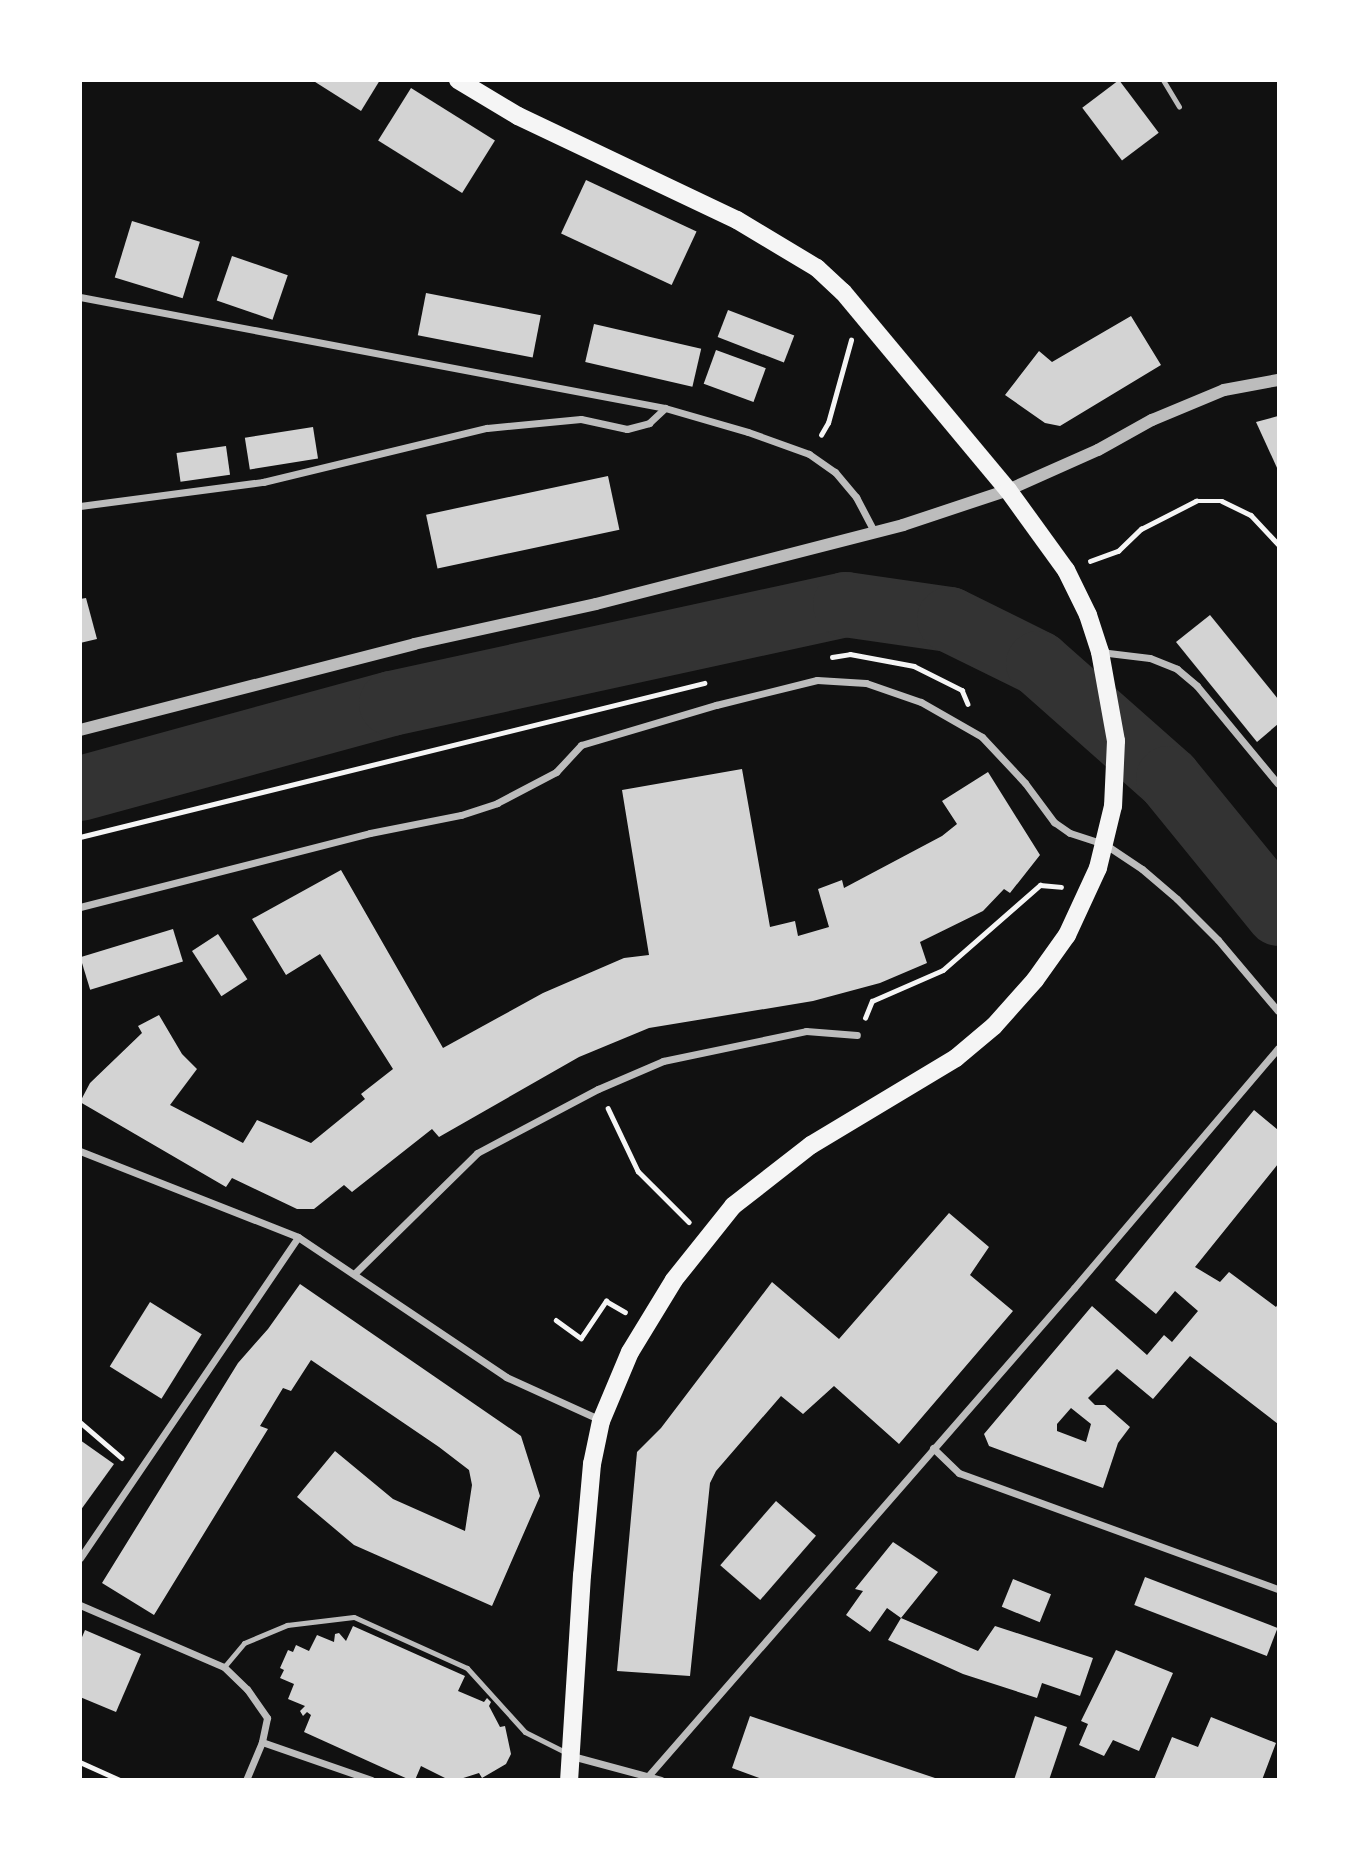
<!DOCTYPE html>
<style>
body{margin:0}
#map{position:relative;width:1359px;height:1860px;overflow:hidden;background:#111;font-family:"Noto Serif",serif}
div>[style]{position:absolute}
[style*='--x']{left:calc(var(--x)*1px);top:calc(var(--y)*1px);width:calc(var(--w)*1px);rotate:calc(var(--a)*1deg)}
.river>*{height:65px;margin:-32.5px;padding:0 32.5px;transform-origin:32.5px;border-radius:32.5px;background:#333}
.building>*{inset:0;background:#d3d3d3;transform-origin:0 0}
.path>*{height:4.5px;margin:-2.25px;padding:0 2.25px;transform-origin:2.25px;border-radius:2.25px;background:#f5f5f5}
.service>*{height:5px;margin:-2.5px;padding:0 2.5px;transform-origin:2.5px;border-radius:2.5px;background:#bcbcbc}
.minor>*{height:7px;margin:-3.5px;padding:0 3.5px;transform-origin:3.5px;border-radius:3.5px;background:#bcbcbc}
.tertiary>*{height:12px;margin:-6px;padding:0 6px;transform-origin:6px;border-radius:6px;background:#bcbcbc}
.primary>*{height:18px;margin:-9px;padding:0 9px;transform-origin:9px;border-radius:9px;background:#f5f5f5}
span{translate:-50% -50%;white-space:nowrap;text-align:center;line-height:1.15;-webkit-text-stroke:7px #fff;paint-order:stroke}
.frame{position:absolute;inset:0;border:82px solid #fff;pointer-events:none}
</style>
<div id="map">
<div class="river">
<i style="--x:80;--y:788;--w:322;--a:-15.3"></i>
<i style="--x:391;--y:703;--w:465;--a:-12.3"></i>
<i style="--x:845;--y:604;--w:105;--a:8.2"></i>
<i style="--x:949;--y:619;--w:99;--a:26.3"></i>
<i style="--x:1038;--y:663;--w:174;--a:41.5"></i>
<i style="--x:1168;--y:778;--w:174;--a:50.8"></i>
</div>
<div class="building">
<i style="clip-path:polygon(312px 80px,380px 80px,361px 111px)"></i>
<i style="left:1119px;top:80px;width:66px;height:46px;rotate:53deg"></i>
<i style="left:411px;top:88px;width:99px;height:62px;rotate:32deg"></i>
<i style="left:586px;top:180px;width:122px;height:59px;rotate:25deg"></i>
<i style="left:132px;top:221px;width:71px;height:59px;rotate:17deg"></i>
<i style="left:232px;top:256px;width:59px;height:47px;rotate:19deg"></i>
<i style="left:426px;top:293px;width:117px;height:43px;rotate:11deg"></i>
<i style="left:728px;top:310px;width:71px;height:29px;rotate:21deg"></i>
<i style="clip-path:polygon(1131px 316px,1161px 365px,1060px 426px,1045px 423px,1005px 395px,1039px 351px,1052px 362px)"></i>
<i style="left:594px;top:324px;width:110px;height:39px;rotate:13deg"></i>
<i style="left:716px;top:350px;width:53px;height:36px;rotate:20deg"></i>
<i style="clip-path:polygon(1278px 416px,1278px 470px,1256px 422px)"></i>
<i style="left:313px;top:427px;width:32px;height:69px;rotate:81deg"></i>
<i style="left:226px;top:446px;width:29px;height:50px;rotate:82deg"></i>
<i style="left:608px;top:476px;width:55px;height:186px;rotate:78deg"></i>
<i style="clip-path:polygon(86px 598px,97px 639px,80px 643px,80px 599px)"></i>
<i style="clip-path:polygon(1210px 615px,1278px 699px,1278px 724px,1257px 742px,1176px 642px)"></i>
<i style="clip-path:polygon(742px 769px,770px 927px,795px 921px,798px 936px,829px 927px,818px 889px,842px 880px,844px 888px,942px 836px,957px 824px,942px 801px,988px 772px,1040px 855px,1010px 893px,1004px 889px,983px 911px,920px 942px,927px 963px,880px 983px,813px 1001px,649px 1028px,579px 1057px,439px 1137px,432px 1129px,352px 1192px,344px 1185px,314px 1209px,297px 1209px,232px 1178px,226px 1187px,80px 1102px,90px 1083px,142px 1033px,138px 1026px,159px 1015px,182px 1054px,197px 1069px,170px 1105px,243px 1143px,257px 1120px,311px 1143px,365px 1099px,361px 1094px,393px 1069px,320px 954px,286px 975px,252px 919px,341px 870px,443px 1048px,543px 993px,624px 958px,649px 955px,622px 790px)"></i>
<i style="left:173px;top:929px;width:34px;height:97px;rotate:73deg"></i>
<i style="left:218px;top:934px;width:54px;height:31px;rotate:57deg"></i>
<i style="clip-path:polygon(evenodd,1254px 1110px,1278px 1130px,1278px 1164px,1195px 1267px,1220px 1282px,1229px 1272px,1276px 1307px,1278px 1304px,1278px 1424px,1190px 1356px,1153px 1399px,1117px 1369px,1088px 1398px,1095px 1405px,1105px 1405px,1130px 1427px,1118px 1443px,1103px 1488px,989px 1446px,984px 1434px,1092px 1306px,1147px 1355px,1164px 1335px,1172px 1342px,1198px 1311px,1175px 1291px,1156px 1314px,1115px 1280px,1254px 1110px,1071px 1408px,1091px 1424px,1086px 1442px,1057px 1431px,1057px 1424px,1071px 1408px)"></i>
<i style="clip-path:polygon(949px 1213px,989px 1247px,970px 1275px,1013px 1311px,899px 1444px,834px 1386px,803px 1414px,781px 1396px,716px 1471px,710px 1483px,690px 1676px,617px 1671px,637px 1452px,661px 1428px,772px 1282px,839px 1339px)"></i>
<i style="clip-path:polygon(300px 1284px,521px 1436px,540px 1496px,492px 1606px,354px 1545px,297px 1497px,335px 1451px,393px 1499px,465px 1531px,472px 1485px,469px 1470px,439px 1447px,311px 1360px,291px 1391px,283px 1388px,260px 1426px,268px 1429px,154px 1615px,102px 1583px,238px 1363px,268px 1329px)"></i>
<i style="left:150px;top:1302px;width:61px;height:76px;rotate:32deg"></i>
<i style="clip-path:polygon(80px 1440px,114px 1464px,80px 1511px)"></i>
<i style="left:776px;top:1501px;width:53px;height:85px;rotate:41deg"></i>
<i style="clip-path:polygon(893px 1542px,938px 1572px,901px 1618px,887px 1608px,870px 1632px,846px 1615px,863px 1591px,855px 1589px)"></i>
<i style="left:1145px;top:1577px;width:142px;height:30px;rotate:21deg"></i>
<i style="left:1013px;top:1579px;width:41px;height:30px;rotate:22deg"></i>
<i style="clip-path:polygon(901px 1618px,978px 1651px,995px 1626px,1093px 1658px,1080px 1696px,1042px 1683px,1037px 1698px,963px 1674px,888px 1640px)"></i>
<i style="clip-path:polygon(353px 1626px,465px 1676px,458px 1691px,484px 1702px,487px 1698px,491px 1702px,489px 1706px,500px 1727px,505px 1726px,511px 1754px,506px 1764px,482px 1778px,479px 1773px,457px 1780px,449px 1780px,421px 1766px,415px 1780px,410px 1780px,304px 1732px,311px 1715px,307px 1712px,303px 1716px,300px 1711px,305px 1706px,288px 1699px,294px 1684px,280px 1678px,284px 1670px,280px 1668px,288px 1650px,293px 1652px,296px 1645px,309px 1651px,317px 1635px,334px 1642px,335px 1634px,339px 1633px,346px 1641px)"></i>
<i style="clip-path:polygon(85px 1630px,141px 1654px,116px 1712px,80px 1697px,80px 1642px)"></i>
<i style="clip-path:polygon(1116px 1650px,1173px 1673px,1139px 1751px,1113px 1740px,1104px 1756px,1079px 1745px,1088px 1724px,1081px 1721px)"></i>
<i style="clip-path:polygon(750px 1716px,938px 1779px,938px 1780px,765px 1780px,732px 1768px)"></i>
<i style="clip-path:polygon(1035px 1716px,1067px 1727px,1049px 1780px,1014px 1780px)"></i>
<i style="clip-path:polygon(1211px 1717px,1276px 1743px,1262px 1780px,1154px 1780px,1172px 1737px,1198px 1747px)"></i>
</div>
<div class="path">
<i style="--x:821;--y:435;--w:14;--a:-60"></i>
<i style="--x:828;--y:423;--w:86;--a:-74.5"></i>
<i style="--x:1090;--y:561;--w:30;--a:-20"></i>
<i style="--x:1118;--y:551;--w:32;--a:-44"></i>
<i style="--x:1141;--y:529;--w:62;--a:-27"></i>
<i style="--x:1196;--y:501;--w:26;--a:0"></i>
<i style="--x:1222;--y:501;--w:32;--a:26"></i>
<i style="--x:1251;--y:515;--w:40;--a:47"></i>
<i style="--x:832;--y:657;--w:18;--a:-9"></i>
<i style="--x:850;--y:654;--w:65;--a:10.6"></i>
<i style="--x:914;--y:666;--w:54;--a:26.6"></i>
<i style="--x:962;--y:690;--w:15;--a:67"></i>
<i style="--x:80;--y:837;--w:643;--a:-13.86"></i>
<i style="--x:865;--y:1018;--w:18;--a:-68"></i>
<i style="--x:872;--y:1001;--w:77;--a:-23.6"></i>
<i style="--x:943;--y:970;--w:129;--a:-41.2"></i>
<i style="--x:1040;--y:885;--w:21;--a:5"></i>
<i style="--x:608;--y:1108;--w:70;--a:64.5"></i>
<i style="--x:638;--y:1171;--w:72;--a:45"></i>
<i style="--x:556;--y:1320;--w:31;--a:36"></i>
<i style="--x:581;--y:1338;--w:45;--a:-56"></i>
<i style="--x:606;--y:1301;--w:22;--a:30"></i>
<i style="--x:80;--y:1422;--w:55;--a:40.6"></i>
<i style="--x:80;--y:1762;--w:44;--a:24.2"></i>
</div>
<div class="service">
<i style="--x:1163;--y:80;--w:31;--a:59"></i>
<i style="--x:224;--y:1667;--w:31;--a:-50"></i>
<i style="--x:244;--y:1643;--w:47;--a:-22.7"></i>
<i style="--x:287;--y:1625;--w:67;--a:-6.8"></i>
<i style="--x:354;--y:1617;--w:124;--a:24.3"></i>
<i style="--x:467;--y:1668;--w:86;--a:47.8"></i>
<i style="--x:525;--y:1732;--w:47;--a:26.6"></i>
</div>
<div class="minor">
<i style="--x:80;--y:297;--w:595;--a:10.74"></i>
<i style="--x:665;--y:408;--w:86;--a:16.1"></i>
<i style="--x:748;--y:432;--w:65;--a:19.8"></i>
<i style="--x:809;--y:454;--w:32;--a:35"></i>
<i style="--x:835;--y:472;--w:33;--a:50"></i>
<i style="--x:856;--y:497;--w:41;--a:62.2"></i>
<i style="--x:80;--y:506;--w:185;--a:-7.5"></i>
<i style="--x:263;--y:482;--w:230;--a:-13.6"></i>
<i style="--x:487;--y:428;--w:94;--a:-5.5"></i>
<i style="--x:581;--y:419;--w:47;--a:12.3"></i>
<i style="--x:627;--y:429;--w:23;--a:-15"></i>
<i style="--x:649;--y:423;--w:22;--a:-43"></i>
<i style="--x:1100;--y:652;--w:50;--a:6.8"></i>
<i style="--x:1150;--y:658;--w:29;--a:22"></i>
<i style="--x:1177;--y:669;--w:26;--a:40"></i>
<i style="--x:1197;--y:686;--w:127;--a:50.4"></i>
<i style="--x:80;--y:907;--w:299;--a:-14.3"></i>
<i style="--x:370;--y:833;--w:93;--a:-11.2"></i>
<i style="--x:461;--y:815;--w:38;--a:-18"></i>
<i style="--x:497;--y:803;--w:67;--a:-27.7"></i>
<i style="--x:556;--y:772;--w:37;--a:-47"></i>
<i style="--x:581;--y:745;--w:141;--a:-16.5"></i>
<i style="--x:716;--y:705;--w:104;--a:-13.9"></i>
<i style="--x:817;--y:680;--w:49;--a:3.5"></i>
<i style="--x:866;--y:683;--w:58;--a:19.1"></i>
<i style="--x:921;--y:702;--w:70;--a:29.8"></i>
<i style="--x:982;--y:737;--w:63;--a:46.9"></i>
<i style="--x:1025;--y:783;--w:49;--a:53.4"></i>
<i style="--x:1054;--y:822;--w:19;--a:35"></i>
<i style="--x:1070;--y:833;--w:38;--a:18"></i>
<i style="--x:1106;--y:845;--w:43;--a:33.7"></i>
<i style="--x:1142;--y:869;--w:46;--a:40.6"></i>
<i style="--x:1177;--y:899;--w:58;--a:45"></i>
<i style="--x:1218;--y:940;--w:93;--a:49.8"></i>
<i style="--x:80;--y:1151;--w:234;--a:21.5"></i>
<i style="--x:298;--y:1237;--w:251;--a:33.9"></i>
<i style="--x:506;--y:1377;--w:104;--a:24.4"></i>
<i style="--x:355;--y:1273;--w:171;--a:-44.5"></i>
<i style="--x:477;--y:1153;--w:137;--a:-27.9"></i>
<i style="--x:598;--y:1089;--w:71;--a:-23.3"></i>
<i style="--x:663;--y:1061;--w:146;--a:-11.8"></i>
<i style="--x:806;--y:1031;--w:51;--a:4.5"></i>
<i style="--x:933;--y:1448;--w:36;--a:44"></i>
<i style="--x:959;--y:1473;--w:339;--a:20"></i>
<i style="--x:80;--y:1558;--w:388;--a:-55.8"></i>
<i style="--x:80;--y:1605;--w:157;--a:23.3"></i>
<i style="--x:224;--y:1667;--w:32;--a:44"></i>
<i style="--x:247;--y:1689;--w:35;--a:55"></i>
<i style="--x:267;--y:1718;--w:25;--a:102"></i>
<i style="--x:262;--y:1742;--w:41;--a:112.8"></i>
<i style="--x:262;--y:1742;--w:116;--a:19.1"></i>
<i style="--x:572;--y:1756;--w:92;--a:15.1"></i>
<i style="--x:649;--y:1775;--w:646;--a:-48.89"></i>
<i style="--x:1074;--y:1288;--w:315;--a:-49.6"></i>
</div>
<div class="tertiary">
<i style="--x:80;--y:730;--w:345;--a:-14.4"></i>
<i style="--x:414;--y:644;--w:186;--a:-12.4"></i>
<i style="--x:596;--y:604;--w:317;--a:-14.4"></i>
<i style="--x:903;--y:525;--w:111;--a:-18.4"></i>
<i style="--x:1008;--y:490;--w:98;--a:-24"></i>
<i style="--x:1098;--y:450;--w:62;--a:-29.1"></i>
<i style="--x:1152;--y:420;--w:78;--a:-22.6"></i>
<i style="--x:1224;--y:390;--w:55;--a:-10.5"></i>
</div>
<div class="primary">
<i style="--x:458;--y:80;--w:70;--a:31"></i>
<i style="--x:518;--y:116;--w:242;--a:25.4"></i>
<i style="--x:737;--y:220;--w:93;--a:31"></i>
<i style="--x:817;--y:268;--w:35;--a:43"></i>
<i style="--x:843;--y:292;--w:258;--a:50.2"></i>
<i style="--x:1008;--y:490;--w:99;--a:54.1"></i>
<i style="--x:1066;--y:570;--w:50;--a:63.9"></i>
<i style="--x:1088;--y:615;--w:39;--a:72"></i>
<i style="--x:1100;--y:652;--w:90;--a:79.8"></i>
<i style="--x:1116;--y:741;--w:65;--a:92.6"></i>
<i style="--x:1113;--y:806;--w:64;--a:103.6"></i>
<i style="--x:1098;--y:868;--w:74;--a:114.8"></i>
<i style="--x:1067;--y:935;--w:55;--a:125.4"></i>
<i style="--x:1035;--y:980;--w:62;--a:131.7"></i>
<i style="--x:994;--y:1026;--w:50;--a:139.9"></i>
<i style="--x:956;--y:1058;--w:169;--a:149"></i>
<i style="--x:811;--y:1145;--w:99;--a:142"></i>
<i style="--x:733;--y:1206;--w:95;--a:128.6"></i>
<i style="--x:674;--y:1280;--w:84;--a:121.4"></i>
<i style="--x:630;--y:1352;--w:75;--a:112.8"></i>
<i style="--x:601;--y:1421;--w:44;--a:101.8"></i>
<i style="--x:592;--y:1464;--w:111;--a:95.1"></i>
<i style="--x:582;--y:1575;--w:205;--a:93.6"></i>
</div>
<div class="frame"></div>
</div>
